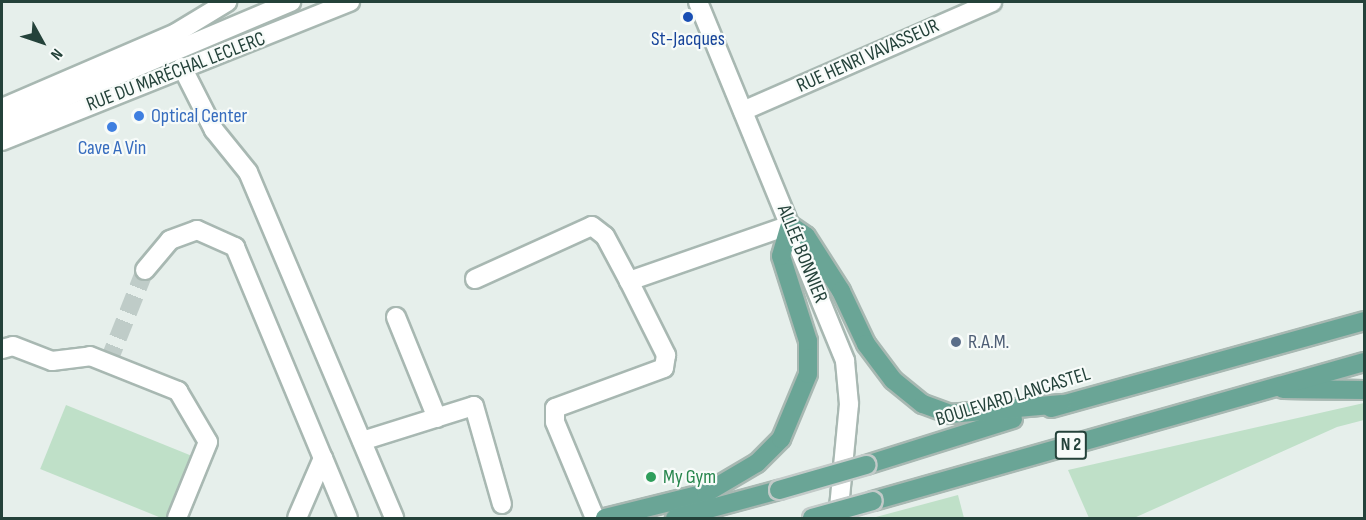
<!DOCTYPE html>
<meta charset="utf-8">
<style>
body{margin:0}
#map{position:relative;width:1366px;height:520px;overflow:hidden;background:#e6efeb;font-family:"Sofia Sans Condensed",sans-serif}
div>[style]{position:absolute}
[style*='--x']{left:calc(var(--x)*1px);top:calc(var(--y)*1px);width:calc(var(--w)*1px);rotate:calc(var(--a)*1deg)}
.green>*{inset:0;background:#bfe0c8;transform-origin:0 0}
.minor-tunnel>*{height:18px;margin-top:-9px;transform-origin:0;background:repeating-linear-gradient(90deg,#bfccc8 0 18px,transparent 0 27px)}
.roads{filter:drop-shadow(2px 0 #a8b8b2) drop-shadow(-2px 0 #a8b8b2) drop-shadow(0 2px #a8b8b2) drop-shadow(0 -2px #a8b8b2)}
.minor>*{height:18px;margin:-9px;padding:0 9px;transform-origin:9px;border-radius:9px;background:#fff}
.major>*{height:18px;margin:-9px;padding:0 9px;transform-origin:9px;border-radius:9px;background:#6aa596}
.bridges{filter:drop-shadow(2px 0 #c2cac8) drop-shadow(-2px 0 #c2cac8) drop-shadow(0 2px #c2cac8) drop-shadow(0 -2px #c2cac8)}
.major-bridge>*{height:18px;margin:-9px;padding:0 9px;transform-origin:9px;border-radius:9px;background:#6aa596}
.dots>*{width:16px;height:16px;translate:-50% -50%;box-sizing:border-box;border:3px solid #f7fbf9;border-radius:50%}
span{translate:-50% -50%;white-space:nowrap;text-align:center;line-height:1.15;-webkit-text-stroke:4.5px #f7fbf9;paint-order:stroke}
.shield-label span{padding:2px 4px;background:#f7fbf9;border:2px solid;border-radius:4px;-webkit-text-stroke-width:0}
.shield-label{font-size:18px;color:#24423a;font-weight:700}
.transit-label{font-size:20px;color:#164399}
.street-label{font-size:20px;color:#24423a}
.shop-label{font-size:20px;color:#366cbe}
.left{translate:0 -50%;text-align:left}
.service-label{font-size:20px;color:#4e5e75}
.leisure-label{font-size:20px;color:#27864d}
.frame{position:absolute;inset:0;border:3px solid #24423a;pointer-events:none}
.north{position:absolute;left:12px;top:12px;width:60px;height:60px;-webkit-text-stroke:4px #f7fbf9;paint-order:stroke;rotate:130deg;font-size:16px;font-weight:700;line-height:24px;text-align:center;color:#24423a}
.north::after{content:'';display:block;margin:auto;width:21px;height:27px;background:#24423a;clip-path:polygon(50% 0,100% 100%,50% 72%,0 100%)}
</style>
<div id="map">
<div class="green">
<i style="clip-path:polygon(1364px 403px,1364px 420px,1337px 427px,1134px 518px,1089px 518px,1068px 470px)"></i>
<i style="left:66px;top:405px;width:136px;height:69px;rotate:22deg"></i>
<i style="clip-path:polygon(958px 495px,964px 518px,876px 518px,876px 517px)"></i>
</div>
<div class="minor-tunnel">
<i style="--x:108;--y:363;--w:100;--a:-68.3"></i>
</div>
<div class="roads">
<div class="minor">
<i style="--x:698;--y:2;--w:388;--a:67.7"></i>
<i style="--x:845;--y:361;--w:43;--a:84.7"></i>
<i style="--x:849;--y:404;--w:115;--a:95.5"></i>
<i style="--x:182;--y:67;--w:71;--a:63.1"></i>
<i style="--x:214;--y:130;--w:54;--a:51"></i>
<i style="--x:248;--y:172;--w:376;--a:67.1"></i>
<i style="--x:2;--y:108;--w:189;--a:-23.3"></i>
<i style="--x:176;--y:33;--w:60;--a:-31.3"></i>
<i style="--x:743;--y:111;--w:272;--a:-23.6"></i>
<i style="--x:2;--y:124;--w:314;--a:-22.9"></i>
<i style="--x:2;--y:141;--w:375;--a:-21.8"></i>
<i style="--x:145;--y:270;--w:39;--a:-50"></i>
<i style="--x:170;--y:240;--w:29;--a:-20"></i>
<i style="--x:197;--y:230;--w:42;--a:24.1"></i>
<i style="--x:235;--y:247;--w:229;--a:67.4"></i>
<i style="--x:323;--y:458;--w:65;--a:113.4"></i>
<i style="--x:475;--y:279;--w:128;--a:-24.4"></i>
<i style="--x:592;--y:226;--w:16;--a:38"></i>
<i style="--x:605;--y:236;--w:51;--a:61.9"></i>
<i style="--x:629;--y:281;--w:83;--a:63.4"></i>
<i style="--x:666;--y:355;--w:13;--a:99"></i>
<i style="--x:664;--y:368;--w:116;--a:159.8"></i>
<i style="--x:555;--y:408;--w:14;--a:90"></i>
<i style="--x:555;--y:422;--w:104;--a:67.4"></i>
<i style="--x:629;--y:281;--w:170;--a:-19.2"></i>
<i style="--x:396;--y:317;--w:109;--a:67.9"></i>
<i style="--x:2;--y:349;--w:11;--a:-15"></i>
<i style="--x:13;--y:346;--w:42;--a:21"></i>
<i style="--x:52;--y:361;--w:38;--a:-7"></i>
<i style="--x:90;--y:356;--w:95;--a:21.7"></i>
<i style="--x:178;--y:391;--w:59;--a:59.5"></i>
<i style="--x:208;--y:442;--w:82;--a:112.2"></i>
<i style="--x:362;--y:441;--w:117;--a:-17.4"></i>
<i style="--x:474;--y:406;--w:102;--a:74.1"></i>
<i style="--x:323;--y:458;--w:65;--a:67.4"></i>
</div>
<div class="major">
<i style="--x:1283;--y:389;--w:81;--a:0.7"></i>
<i style="--x:1051;--y:408;--w:325;--a:-15.5"></i>
<i style="--x:866;--y:465;--w:154;--a:-17.4"></i>
<i style="--x:873;--y:501;--w:510;--a:-15.81"></i>
<i style="--x:605;--y:518;--w:104;--a:-13.9"></i>
<i style="--x:706;--y:493;--w:59;--a:-30.5"></i>
<i style="--x:757;--y:463;--w:34;--a:-45"></i>
<i style="--x:781;--y:439;--w:70;--a:-67.4"></i>
<i style="--x:808;--y:374;--w:33;--a:-90"></i>
<i style="--x:808;--y:341;--w:89;--a:-107.6"></i>
<i style="--x:781;--y:256;--w:32;--a:-74"></i>
<i style="--x:790;--y:225;--w:19;--a:35"></i>
<i style="--x:806;--y:236;--w:65;--a:57.5"></i>
<i style="--x:841;--y:291;--w:59;--a:64.7"></i>
<i style="--x:866;--y:344;--w:45;--a:53.1"></i>
<i style="--x:893;--y:380;--w:38;--a:39"></i>
<i style="--x:923;--y:404;--w:29;--a:20"></i>
<i style="--x:950;--y:414;--w:112;--a:-5.1"></i>
<i style="--x:675;--y:518;--w:108;--a:-15.1"></i>
</div>
</div>
<div class="bridges">
<div class="major-bridge">
<i style="--x:779;--y:490;--w:91;--a:-16"></i>
<i style="--x:812;--y:518;--w:63;--a:-15.6"></i>
</div>
</div>
<div class="dots">
<i style="left:688px;top:17px;background:#1a4fb4"></i>
<i style="left:139px;top:116px;background:#3f7fe0"></i>
<i style="left:112px;top:127px;background:#3f7fe0"></i>
<i style="left:956px;top:342px;background:#5c6f8a"></i>
<i style="left:651px;top:477px;background:#2e9e5b"></i>
</div>
<div class="shield-label">
<span style="left:1071px;top:445px">N 2</span>
</div>
<div class="transit-label">
<span style="left:688px;top:39px">St-Jacques</span>
</div>
<div class="street-label">
<span style="left:868px;top:56px;rotate:-24deg">RUE HENRI VAVASSEUR</span>
<span style="left:176px;top:72px;rotate:-21deg">RUE DU MARÉCHAL LECLERC</span>
<span style="left:802px;top:254px;rotate:68deg">ALLÉE BONNIER</span>
<span style="left:1013px;top:397px;rotate:-17deg">BOULEVARD LANCASTEL</span>
</div>
<div class="shop-label">
<span class="left" style="left:151px;top:116px">Optical Center</span>
<span style="left:112px;top:148px">Cave A Vin</span>
</div>
<div class="service-label">
<span class="left" style="left:968px;top:342px">R.A.M.</span>
</div>
<div class="leisure-label">
<span class="left" style="left:663px;top:477px">My Gym</span>
</div>
<div class="frame"></div>
<div class="north">N</div>
</div>
